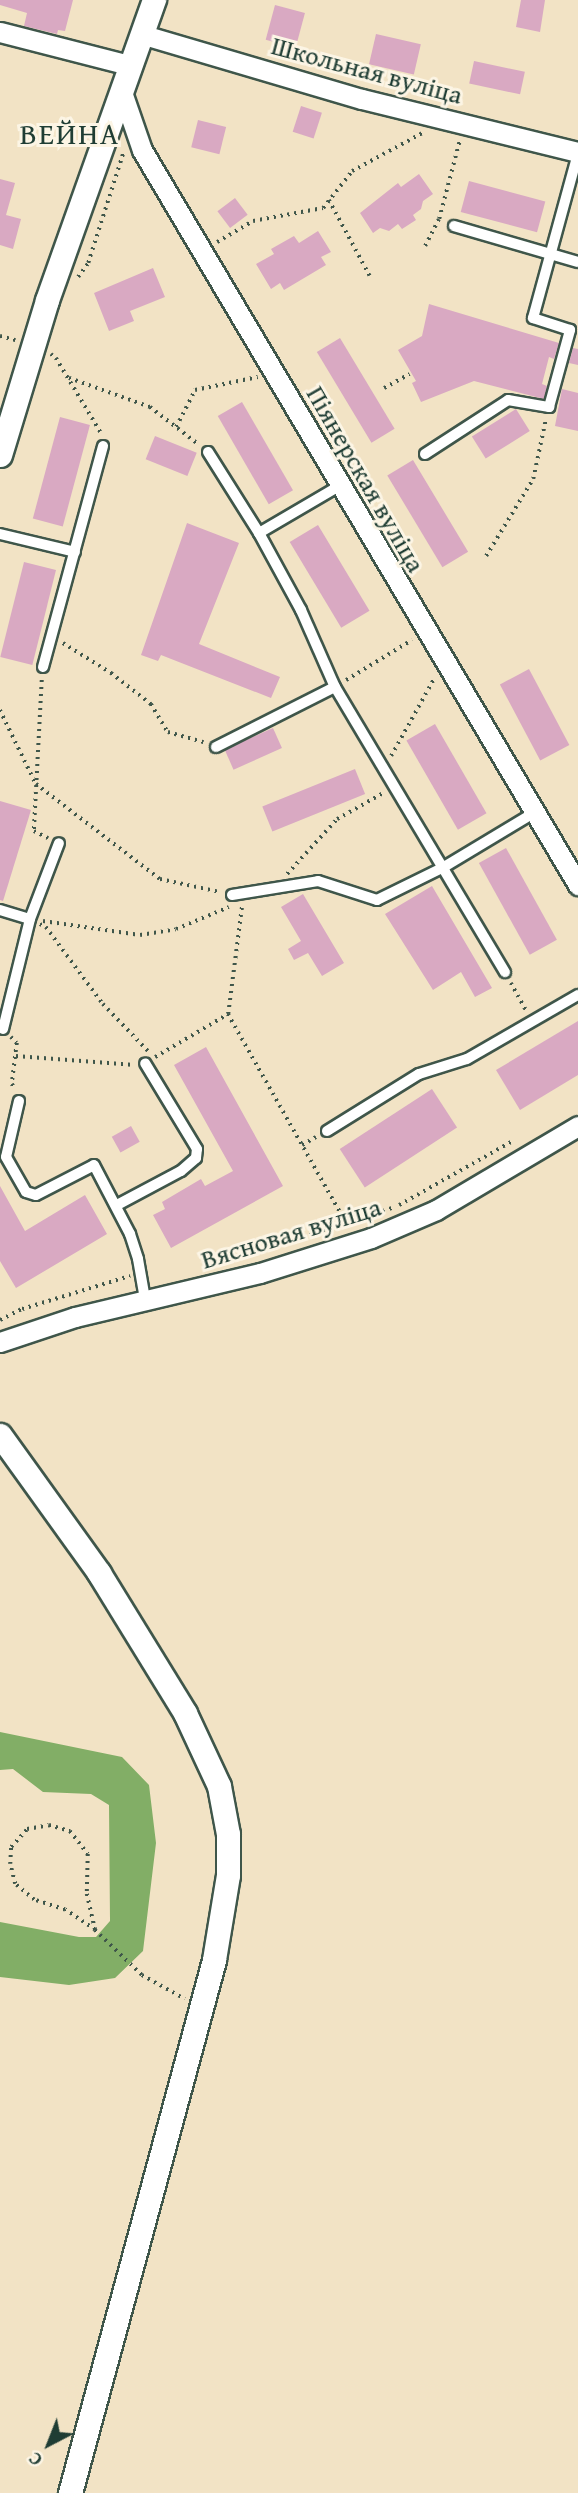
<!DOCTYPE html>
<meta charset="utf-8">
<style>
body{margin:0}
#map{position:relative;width:578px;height:2493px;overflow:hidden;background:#f2e3c5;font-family:"Gentium Book Plus",serif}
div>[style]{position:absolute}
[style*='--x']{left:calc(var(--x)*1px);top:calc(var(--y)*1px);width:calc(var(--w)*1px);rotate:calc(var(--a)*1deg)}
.forest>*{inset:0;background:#82ae66}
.building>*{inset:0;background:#d9a9c2;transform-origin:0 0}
.path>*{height:3.5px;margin-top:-1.75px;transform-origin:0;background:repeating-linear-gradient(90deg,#3f564a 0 2px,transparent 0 7px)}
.roads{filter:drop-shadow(2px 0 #3f564a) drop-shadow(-2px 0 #3f564a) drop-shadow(0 2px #3f564a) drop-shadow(0 -2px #3f564a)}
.service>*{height:10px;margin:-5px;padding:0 5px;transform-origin:5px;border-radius:5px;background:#fff}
.minor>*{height:19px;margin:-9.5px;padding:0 9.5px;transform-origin:9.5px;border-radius:9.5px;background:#fff}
.tertiary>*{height:23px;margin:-11.5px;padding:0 11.5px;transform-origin:11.5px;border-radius:11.5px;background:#fff}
span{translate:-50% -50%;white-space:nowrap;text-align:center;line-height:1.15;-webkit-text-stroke:6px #fcf5e5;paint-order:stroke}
.street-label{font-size:26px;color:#1f3d34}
.quarter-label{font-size:30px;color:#1f3d34;letter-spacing:2px}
.north{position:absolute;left:14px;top:2409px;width:70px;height:70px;-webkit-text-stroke:5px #fcf5e5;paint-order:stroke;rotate:222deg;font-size:19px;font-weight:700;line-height:28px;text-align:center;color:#1f3d34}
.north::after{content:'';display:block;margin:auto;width:24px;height:32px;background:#1f3d34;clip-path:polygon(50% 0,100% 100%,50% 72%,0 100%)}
</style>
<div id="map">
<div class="forest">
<i style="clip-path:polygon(0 1732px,122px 1757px,149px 1785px,156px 1843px,143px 1951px,115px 1978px,69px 1985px,0 1977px,0 1922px,79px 1937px,96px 1937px,110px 1921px,109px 1805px,91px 1794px,43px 1792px,13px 1769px,0 1770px)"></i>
</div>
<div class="building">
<i style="clip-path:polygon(0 0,73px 0,65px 31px,58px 30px,57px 34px,24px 26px,27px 13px,0 5px)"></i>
<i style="clip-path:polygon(521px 0,545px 0,540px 32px,516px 27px)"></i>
<i style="left:275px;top:5px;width:31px;height:36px;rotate:15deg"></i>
<i style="left:376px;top:34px;width:46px;height:31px;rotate:13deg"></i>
<i style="left:474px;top:61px;width:52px;height:23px;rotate:12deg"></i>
<i style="left:301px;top:106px;width:22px;height:27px;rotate:18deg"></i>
<i style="left:198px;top:120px;width:29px;height:28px;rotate:14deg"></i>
<i style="clip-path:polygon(419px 174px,433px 194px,423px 201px,421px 209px,413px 215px,416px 220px,402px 229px,398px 224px,389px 231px,380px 228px,373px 233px,360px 213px,398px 183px,401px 187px)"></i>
<i style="clip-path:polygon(0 179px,15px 183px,6px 215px,21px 219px,13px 249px,0 245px)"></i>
<i style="left:469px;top:181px;width:79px;height:32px;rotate:15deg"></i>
<i style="left:235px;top:198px;width:21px;height:22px;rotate:53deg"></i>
<i style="clip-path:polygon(318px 231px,331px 252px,321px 257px,326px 265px,284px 290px,280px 283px,271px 289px,256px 264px,274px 254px,271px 249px,294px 236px,299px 243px)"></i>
<i style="clip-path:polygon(153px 268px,165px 297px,130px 311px,134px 321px,109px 331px,94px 293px)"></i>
<i style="clip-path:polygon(429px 304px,559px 343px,554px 359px,549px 357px,542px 384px,547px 386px,544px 399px,474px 381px,421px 402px,412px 383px,416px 381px,398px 350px,422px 336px)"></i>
<i style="left:340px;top:338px;width:106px;height:27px;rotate:59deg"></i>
<i style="clip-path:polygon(573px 348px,578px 349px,578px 365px,569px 363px)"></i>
<i style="clip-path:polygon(562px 389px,578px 393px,578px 431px,555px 426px)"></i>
<i style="left:242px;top:402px;width:102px;height:28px;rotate:60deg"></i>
<i style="left:516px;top:409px;width:26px;height:52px;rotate:58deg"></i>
<i style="left:60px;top:417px;width:31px;height:105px;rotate:15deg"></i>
<i style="left:155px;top:436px;width:45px;height:25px;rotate:22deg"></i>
<i style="left:413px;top:460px;width:107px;height:30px;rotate:59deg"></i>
<i style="clip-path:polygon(187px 523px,239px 543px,199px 644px,280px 677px,271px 698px,161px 655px,158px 661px,141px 655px)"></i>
<i style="left:318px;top:525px;width:100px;height:33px;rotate:59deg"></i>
<i style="left:24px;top:562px;width:33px;height:98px;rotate:14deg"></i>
<i style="left:529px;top:669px;width:86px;height:33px;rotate:62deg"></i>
<i style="left:435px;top:724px;width:103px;height:33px;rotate:60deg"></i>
<i style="left:273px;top:728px;width:22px;height:53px;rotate:66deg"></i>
<i style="left:355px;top:769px;width:27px;height:100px;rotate:68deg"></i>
<i style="clip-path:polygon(0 801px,31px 810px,3px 901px,0 900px)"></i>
<i style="left:506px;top:848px;width:105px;height:31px;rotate:61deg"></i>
<i style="clip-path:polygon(432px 886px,492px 988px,475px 997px,461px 972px,433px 990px,385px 914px)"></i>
<i style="clip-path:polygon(303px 894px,344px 963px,322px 976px,308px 953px,294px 960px,288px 949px,301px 941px,281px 907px)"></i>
<i style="clip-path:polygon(578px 1021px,578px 1075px,520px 1110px,496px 1070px)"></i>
<i style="clip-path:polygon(206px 1047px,283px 1186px,171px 1248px,153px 1215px,165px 1209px,162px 1202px,201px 1179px,205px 1186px,233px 1171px,174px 1065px)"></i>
<i style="left:432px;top:1089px;width:46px;height:110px;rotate:57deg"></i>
<i style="left:131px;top:1126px;width:18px;height:22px;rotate:61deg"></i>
<i style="clip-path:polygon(0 1186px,25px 1231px,85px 1195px,107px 1234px,16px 1288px,0 1261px)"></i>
</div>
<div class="path">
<i style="--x:329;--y:200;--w:86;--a:61.7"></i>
<i style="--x:217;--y:242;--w:42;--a:-30.3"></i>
<i style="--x:253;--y:221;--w:71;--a:-10.5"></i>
<i style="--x:323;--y:208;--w:47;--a:-51.9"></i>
<i style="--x:352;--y:171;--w:82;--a:-28.4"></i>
<i style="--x:425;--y:246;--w:30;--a:-63"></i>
<i style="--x:439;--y:219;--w:83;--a:-75.3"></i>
<i style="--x:78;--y:277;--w:17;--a:-54"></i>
<i style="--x:88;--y:263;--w:115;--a:-72.3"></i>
<i style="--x:0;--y:336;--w:16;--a:15"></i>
<i style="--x:51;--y:354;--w:6;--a:39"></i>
<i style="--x:56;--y:358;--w:87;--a:59"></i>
<i style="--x:69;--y:378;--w:86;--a:19.7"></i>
<i style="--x:150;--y:407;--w:61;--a:37.6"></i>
<i style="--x:384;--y:388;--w:29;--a:-29"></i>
<i style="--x:176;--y:427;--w:42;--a:-62.8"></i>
<i style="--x:195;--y:390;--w:64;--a:-11.7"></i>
<i style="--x:486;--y:556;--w:90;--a:-58.6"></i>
<i style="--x:533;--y:479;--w:62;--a:-78"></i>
<i style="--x:63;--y:643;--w:57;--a:32"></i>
<i style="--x:111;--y:673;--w:51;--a:37.8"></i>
<i style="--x:151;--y:704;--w:33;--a:59"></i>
<i style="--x:168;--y:732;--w:37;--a:16"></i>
<i style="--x:42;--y:680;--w:151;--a:93"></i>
<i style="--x:34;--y:831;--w:16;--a:27"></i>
<i style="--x:346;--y:680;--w:77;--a:-31.2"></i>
<i style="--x:0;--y:710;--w:82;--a:64.1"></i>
<i style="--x:36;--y:784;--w:156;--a:37.5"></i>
<i style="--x:160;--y:879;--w:61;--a:12.2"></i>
<i style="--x:391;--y:756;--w:90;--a:-60.9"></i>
<i style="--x:287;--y:874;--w:74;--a:-47.7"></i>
<i style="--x:337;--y:819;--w:55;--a:-29.4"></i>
<i style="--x:43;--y:921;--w:98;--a:8.2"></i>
<i style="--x:140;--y:935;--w:36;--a:-9"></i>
<i style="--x:176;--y:929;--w:57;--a:-22.5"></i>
<i style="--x:40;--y:924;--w:7;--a:27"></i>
<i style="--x:46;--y:927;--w:96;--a:53.5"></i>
<i style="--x:103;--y:1004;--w:65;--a:46.2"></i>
<i style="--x:511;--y:983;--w:31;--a:61"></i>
<i style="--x:228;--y:1014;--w:110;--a:-82.7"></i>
<i style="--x:11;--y:1037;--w:8;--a:45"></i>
<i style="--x:17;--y:1043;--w:41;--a:97"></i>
<i style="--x:12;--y:1084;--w:6;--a:59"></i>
<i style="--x:16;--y:1056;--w:119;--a:4.3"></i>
<i style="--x:155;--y:1057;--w:85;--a:-30.5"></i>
<i style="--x:228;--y:1014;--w:244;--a:60.5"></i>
<i style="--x:302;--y:1145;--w:16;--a:-30"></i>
<i style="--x:399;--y:1205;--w:129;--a:-29.4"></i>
<i style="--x:243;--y:1257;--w:157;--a:-18.2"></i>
<i style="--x:0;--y:1320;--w:25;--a:-27"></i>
<i style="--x:22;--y:1309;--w:113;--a:-17"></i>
<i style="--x:95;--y:1930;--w:36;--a:-146"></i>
<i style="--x:65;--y:1910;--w:33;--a:-162"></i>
<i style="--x:34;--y:1900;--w:25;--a:-140"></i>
<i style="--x:15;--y:1884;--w:21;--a:-104"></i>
<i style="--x:10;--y:1864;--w:17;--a:-87"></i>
<i style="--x:11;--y:1847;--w:24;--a:-48"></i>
<i style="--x:27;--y:1829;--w:22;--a:-10"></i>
<i style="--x:49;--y:1825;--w:22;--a:16"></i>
<i style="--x:70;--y:1831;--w:29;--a:52"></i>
<i style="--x:88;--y:1854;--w:40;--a:91.4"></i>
<i style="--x:87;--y:1894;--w:37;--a:77"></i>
<i style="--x:95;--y:1930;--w:65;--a:43.8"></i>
<i style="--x:142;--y:1975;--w:49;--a:29.2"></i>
</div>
<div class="roads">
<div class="service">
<i style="--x:454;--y:226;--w:129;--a:16.2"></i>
<i style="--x:208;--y:452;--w:96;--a:57.8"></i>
<i style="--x:259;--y:533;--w:88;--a:61.4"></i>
<i style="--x:301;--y:610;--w:84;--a:66.2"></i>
<i style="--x:335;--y:687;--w:332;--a:59.2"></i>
<i style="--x:425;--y:454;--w:99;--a:-33"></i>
<i style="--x:508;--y:400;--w:42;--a:9.7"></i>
<i style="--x:549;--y:407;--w:80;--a:-74.7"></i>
<i style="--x:570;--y:330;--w:39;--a:-162"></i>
<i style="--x:533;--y:318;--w:171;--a:-74.7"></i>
<i style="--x:259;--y:533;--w:93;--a:-30.4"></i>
<i style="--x:0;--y:534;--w:77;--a:13.5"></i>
<i style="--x:43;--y:667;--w:229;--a:-74.8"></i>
<i style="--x:216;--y:747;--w:133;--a:-26.8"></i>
<i style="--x:232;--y:895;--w:87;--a:-9.2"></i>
<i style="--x:318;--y:881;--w:62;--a:17.9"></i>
<i style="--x:377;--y:900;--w:75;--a:-26.2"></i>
<i style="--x:444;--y:867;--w:106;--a:-31.1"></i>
<i style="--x:0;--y:910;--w:31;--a:17"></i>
<i style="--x:3;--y:1029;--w:113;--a:-76.2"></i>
<i style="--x:30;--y:919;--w:81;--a:-69.1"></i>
<i style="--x:19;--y:1101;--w:57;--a:103.1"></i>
<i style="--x:6;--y:1157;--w:40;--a:60.3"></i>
<i style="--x:26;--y:1192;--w:10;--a:17"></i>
<i style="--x:36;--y:1195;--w:65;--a:-27.3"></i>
<i style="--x:94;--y:1165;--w:78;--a:62.4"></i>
<i style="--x:130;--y:1234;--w:26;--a:72"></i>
<i style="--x:138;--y:1259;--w:41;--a:80.1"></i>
<i style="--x:327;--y:1131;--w:108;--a:-31.8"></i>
<i style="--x:419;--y:1074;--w:50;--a:-17.4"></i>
<i style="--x:467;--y:1059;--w:128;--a:-30"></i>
<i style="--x:117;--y:1205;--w:72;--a:-28"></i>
<i style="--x:181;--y:1171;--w:20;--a:-41"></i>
<i style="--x:196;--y:1158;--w:9;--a:-84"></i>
<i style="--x:197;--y:1149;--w:100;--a:-121.2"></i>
</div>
<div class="minor">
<i style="--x:0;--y:32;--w:136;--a:14.4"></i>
<i style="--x:144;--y:35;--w:227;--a:16.4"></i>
<i style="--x:362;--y:99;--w:222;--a:13.8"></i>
<i style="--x:122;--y:92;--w:61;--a:71"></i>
<i style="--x:142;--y:150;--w:855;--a:59.32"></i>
<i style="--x:0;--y:1342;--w:79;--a:-18.4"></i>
<i style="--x:75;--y:1317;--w:190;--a:-13.4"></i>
<i style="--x:260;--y:1273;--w:116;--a:-17.5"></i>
<i style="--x:371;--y:1238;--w:71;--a:-23.3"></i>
<i style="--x:436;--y:1210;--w:165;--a:-30.6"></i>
</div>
<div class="tertiary">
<i style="--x:0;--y:455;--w:162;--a:-73.1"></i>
<i style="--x:47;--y:300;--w:319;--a:-70.4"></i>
<i style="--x:0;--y:1435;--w:170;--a:54.3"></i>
<i style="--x:99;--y:1573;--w:164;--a:58.4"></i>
<i style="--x:185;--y:1713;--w:81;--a:65"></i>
<i style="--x:219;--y:1786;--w:49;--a:79.4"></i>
<i style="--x:228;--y:1834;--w:41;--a:90"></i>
<i style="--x:228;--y:1875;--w:86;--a:99.4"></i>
<i style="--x:214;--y:1960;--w:552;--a:105.12"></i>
</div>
</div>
<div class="street-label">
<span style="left:367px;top:70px;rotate:15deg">Школьная вуліца</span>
<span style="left:366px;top:479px;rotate:60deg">Піянерская вуліца</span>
<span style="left:291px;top:1233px;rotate:-17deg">Вясновая вуліца</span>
</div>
<div class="quarter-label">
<span style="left:70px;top:133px">ВЕЙНА</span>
</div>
<div class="north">С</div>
</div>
